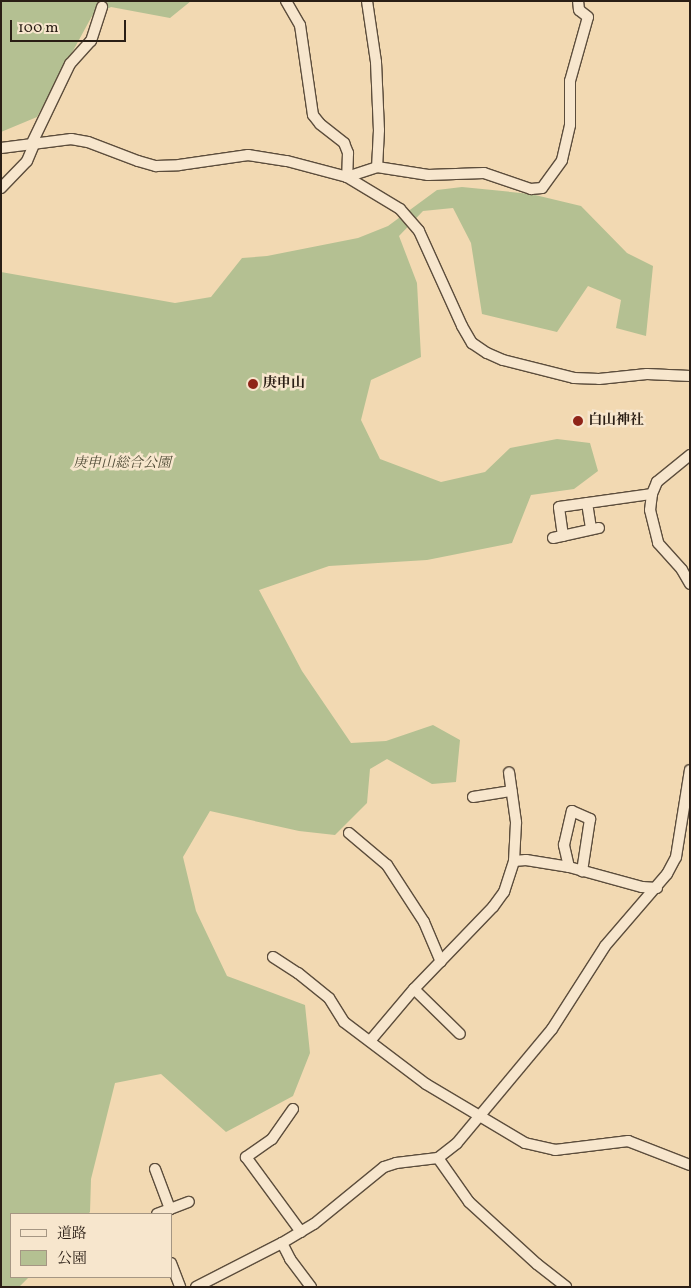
<!DOCTYPE html>
<meta charset="utf-8">
<style>
body{margin:0}
#map{position:relative;width:691px;height:1288px;overflow:hidden;background:#f2d9b2;font-family:Vollkorn,"Noto Serif JP",serif}
div>[style]{position:absolute}
[style*='--x']{left:calc(var(--x)*1px);top:calc(var(--y)*1px);width:calc(var(--w)*1px);rotate:calc(var(--a)*1deg)}
.green>*{inset:0;background:#b4c092}
.roads{filter:drop-shadow(1px 0 #5c4d3c) drop-shadow(-1px 0 #5c4d3c) drop-shadow(0 1px #5c4d3c) drop-shadow(0 -1px #5c4d3c)}
.minor>*{height:10px;margin:-5px;padding:0 5px;transform-origin:5px;border-radius:5px;background:#f7e6cd}
.dots>*{width:14px;height:14px;translate:-50% -50%;box-sizing:border-box;border:2px solid #f7e6cd;border-radius:50%}
span{translate:-50% -50%;white-space:nowrap;text-align:center;line-height:1.15;-webkit-text-stroke:5px #f7e6cd;paint-order:stroke}
.poi-label{font-size:14px;color:#2a1e15;font-weight:700}
.left{translate:0 -50%;text-align:left}
.park-label{font-size:14px;color:#534f3a;font-style:italic}
.frame{position:absolute;inset:0;border:2px solid #2a1e15;pointer-events:none}
.legend{position:absolute;left:10px;top:1213px;width:162px;height:65px;box-sizing:border-box;background:#f7e6cd;border:1px solid #a59683;margin:0;padding:6px 9px;list-style:none;font-size:15px;color:#2a1e15}
.legend li{display:flex;align-items:center;gap:10px;height:25px}
.legend b{width:25px;border:1px solid #a59683}
.scale{position:absolute;left:10px;top:20px;width:116px;height:22px;box-sizing:border-box;border:2px solid #2a1e15;border-top:0;padding-left:6px;font-size:15px;line-height:18px;white-space:nowrap;color:#2a1e15;-webkit-text-stroke:4px #f7e6cd;paint-order:stroke}
</style>
<div id="map">
<div class="green">
<i style="clip-path:polygon(1px 1px,191px 1px,170px 18px,111px 7px,92px 16px,37px 117px,1px 132px)"></i>
<i style="clip-path:polygon(462px 187px,531px 194px,581px 206px,627px 253px,653px 266px,646px 336px,616px 328px,621px 300px,588px 286px,557px 332px,482px 314px,471px 243px,453px 208px,423px 211px,399px 236px,417px 283px,421px 357px,371px 380px,361px 420px,380px 459px,441px 482px,485px 472px,510px 448px,557px 439px,590px 443px,598px 471px,574px 489px,531px 495px,512px 543px,427px 560px,329px 566px,259px 590px,302px 671px,351px 743px,386px 741px,433px 725px,460px 740px,456px 782px,432px 784px,387px 759px,370px 769px,367px 803px,335px 835px,299px 831px,210px 811px,183px 857px,196px 911px,227px 976px,305px 1005px,310px 1053px,293px 1096px,226px 1132px,161px 1074px,115px 1083px,91px 1179px,90px 1212px,88px 1214px,11px 1214px,11px 1277px,29px 1277px,19px 1287px,1px 1287px,1px 272px,175px 303px,211px 297px,242px 258px,267px 256px,358px 238px,388px 226px,437px 190px)"></i>
</div>
<div class="roads">
<div class="minor">
<i style="--x:286;--y:1;--w:28;--a:60"></i>
<i style="--x:300;--y:25;--w:91;--a:81.8"></i>
<i style="--x:313;--y:115;--w:11;--a:52"></i>
<i style="--x:320;--y:124;--w:31;--a:38"></i>
<i style="--x:344;--y:143;--w:11;--a:68"></i>
<i style="--x:348;--y:153;--w:24;--a:92"></i>
<i style="--x:347;--y:177;--w:32;--a:-18"></i>
<i style="--x:377;--y:167;--w:52;--a:8.9"></i>
<i style="--x:428;--y:175;--w:56;--a:-2"></i>
<i style="--x:484;--y:173;--w:50;--a:18.8"></i>
<i style="--x:531;--y:189;--w:11;--a:-5"></i>
<i style="--x:542;--y:188;--w:34;--a:-54"></i>
<i style="--x:562;--y:160;--w:36;--a:-77"></i>
<i style="--x:570;--y:125;--w:44;--a:-90"></i>
<i style="--x:570;--y:81;--w:66;--a:-74.3"></i>
<i style="--x:588;--y:17;--w:11;--a:-142"></i>
<i style="--x:579;--y:10;--w:9;--a:-96"></i>
<i style="--x:367;--y:1;--w:62;--a:81.6"></i>
<i style="--x:376;--y:62;--w:68;--a:87.5"></i>
<i style="--x:379;--y:130;--w:37;--a:93"></i>
<i style="--x:32;--y:143;--w:88;--a:-64.3"></i>
<i style="--x:70;--y:64;--w:31;--a:-48"></i>
<i style="--x:91;--y:41;--w:36;--a:-72"></i>
<i style="--x:1;--y:148;--w:71;--a:-7.3"></i>
<i style="--x:71;--y:139;--w:17;--a:10"></i>
<i style="--x:88;--y:142;--w:53;--a:20.8"></i>
<i style="--x:138;--y:161;--w:19;--a:16"></i>
<i style="--x:156;--y:166;--w:23;--a:-2"></i>
<i style="--x:179;--y:165;--w:70;--a:-8.2"></i>
<i style="--x:248;--y:155;--w:39;--a:9"></i>
<i style="--x:287;--y:161;--w:62;--a:14.9"></i>
<i style="--x:347;--y:177;--w:62;--a:31.1"></i>
<i style="--x:400;--y:209;--w:29;--a:49"></i>
<i style="--x:419;--y:231;--w:104;--a:65.6"></i>
<i style="--x:462;--y:326;--w:20;--a:60"></i>
<i style="--x:472;--y:343;--w:18;--a:34"></i>
<i style="--x:487;--y:353;--w:17;--a:24"></i>
<i style="--x:503;--y:360;--w:73;--a:14.2"></i>
<i style="--x:574;--y:378;--w:25;--a:2"></i>
<i style="--x:599;--y:379;--w:48;--a:-5.9"></i>
<i style="--x:647;--y:374;--w:43;--a:2.7"></i>
<i style="--x:1;--y:188;--w:37;--a:-46"></i>
<i style="--x:27;--y:161;--w:21;--a:-67"></i>
<i style="--x:690;--y:455;--w:43;--a:140.7"></i>
<i style="--x:657;--y:482;--w:13;--a:113"></i>
<i style="--x:652;--y:494;--w:16;--a:97"></i>
<i style="--x:650;--y:510;--w:34;--a:76"></i>
<i style="--x:658;--y:543;--w:36;--a:48"></i>
<i style="--x:682;--y:570;--w:16;--a:60"></i>
<i style="--x:587;--y:503;--w:26;--a:81"></i>
<i style="--x:563;--y:536;--w:29;--a:-98"></i>
<i style="--x:559;--y:507;--w:94;--a:-8"></i>
<i style="--x:553;--y:538;--w:47;--a:-12.3"></i>
<i style="--x:473;--y:797;--w:39;--a:-9"></i>
<i style="--x:349;--y:833;--w:50;--a:40.1"></i>
<i style="--x:387;--y:865;--w:68;--a:57"></i>
<i style="--x:424;--y:922;--w:43;--a:67"></i>
<i style="--x:514;--y:861;--w:12;--a:-5"></i>
<i style="--x:526;--y:860;--w:44;--a:9.2"></i>
<i style="--x:569;--y:867;--w:76;--a:15.3"></i>
<i style="--x:642;--y:887;--w:15;--a:4"></i>
<i style="--x:569;--y:867;--w:23;--a:-103"></i>
<i style="--x:564;--y:845;--w:35;--a:-77"></i>
<i style="--x:572;--y:811;--w:20;--a:24"></i>
<i style="--x:590;--y:819;--w:53;--a:98.7"></i>
<i style="--x:273;--y:957;--w:30;--a:33"></i>
<i style="--x:298;--y:973;--w:40;--a:39"></i>
<i style="--x:329;--y:998;--w:28;--a:58"></i>
<i style="--x:344;--y:1022;--w:103;--a:37.1"></i>
<i style="--x:426;--y:1084;--w:115;--a:30.8"></i>
<i style="--x:525;--y:1143;--w:31;--a:13"></i>
<i style="--x:555;--y:1150;--w:74;--a:-7"></i>
<i style="--x:628;--y:1141;--w:66;--a:21.2"></i>
<i style="--x:414;--y:989;--w:64;--a:44.4"></i>
<i style="--x:370;--y:1041;--w:68;--a:-49.8"></i>
<i style="--x:414;--y:989;--w:114;--a:-46.1"></i>
<i style="--x:493;--y:907;--w:19;--a:-54"></i>
<i style="--x:504;--y:892;--w:33;--a:-72"></i>
<i style="--x:514;--y:861;--w:39;--a:-87"></i>
<i style="--x:516;--y:822;--w:50;--a:-98"></i>
<i style="--x:293;--y:1109;--w:37;--a:125"></i>
<i style="--x:272;--y:1139;--w:32;--a:145"></i>
<i style="--x:246;--y:1157;--w:93;--a:53.7"></i>
<i style="--x:438;--y:1158;--w:54;--a:54.8"></i>
<i style="--x:469;--y:1202;--w:92;--a:42.4"></i>
<i style="--x:537;--y:1264;--w:37;--a:38"></i>
<i style="--x:155;--y:1169;--w:43;--a:69.4"></i>
<i style="--x:157;--y:1214;--w:34;--a:-21"></i>
<i style="--x:282;--y:1243;--w:18;--a:63"></i>
<i style="--x:290;--y:1259;--w:35;--a:53"></i>
<i style="--x:171;--y:1263;--w:26;--a:69"></i>
<i style="--x:196;--y:1287;--w:97;--a:-27.1"></i>
<i style="--x:282;--y:1243;--w:37;--a:-31"></i>
<i style="--x:314;--y:1224;--w:90;--a:-39.2"></i>
<i style="--x:384;--y:1167;--w:13;--a:-18"></i>
<i style="--x:396;--y:1163;--w:42;--a:-6.8"></i>
<i style="--x:438;--y:1158;--w:24;--a:-38"></i>
<i style="--x:457;--y:1143;--w:148;--a:-50.2"></i>
<i style="--x:552;--y:1029;--w:98;--a:-57.4"></i>
<i style="--x:605;--y:946;--w:95;--a:-49.3"></i>
<i style="--x:667;--y:874;--w:19;--a:-62"></i>
<i style="--x:676;--y:857;--w:88;--a:-80.9"></i>
</div>
</div>
<div class="dots">
<i style="left:253px;top:384px;background:#8f2418"></i>
<i style="left:578px;top:421px;background:#8f2418"></i>
</div>
<div class="poi-label">
<span class="left" style="left:263px;top:384px">庚申山</span>
<span class="left" style="left:588px;top:421px">白山神社</span>
</div>
<div class="park-label">
<span style="left:122px;top:464px">庚申山総合公園</span>
</div>
<div class="frame"></div>
<ul class="legend">
<li><b style="height:6px;background:#f7e6cd"></b>道路</li>
<li><b style="height:14px;background:#b4c092"></b>公園</li>
</ul>
<div class="scale">100 m</div>
</div>
